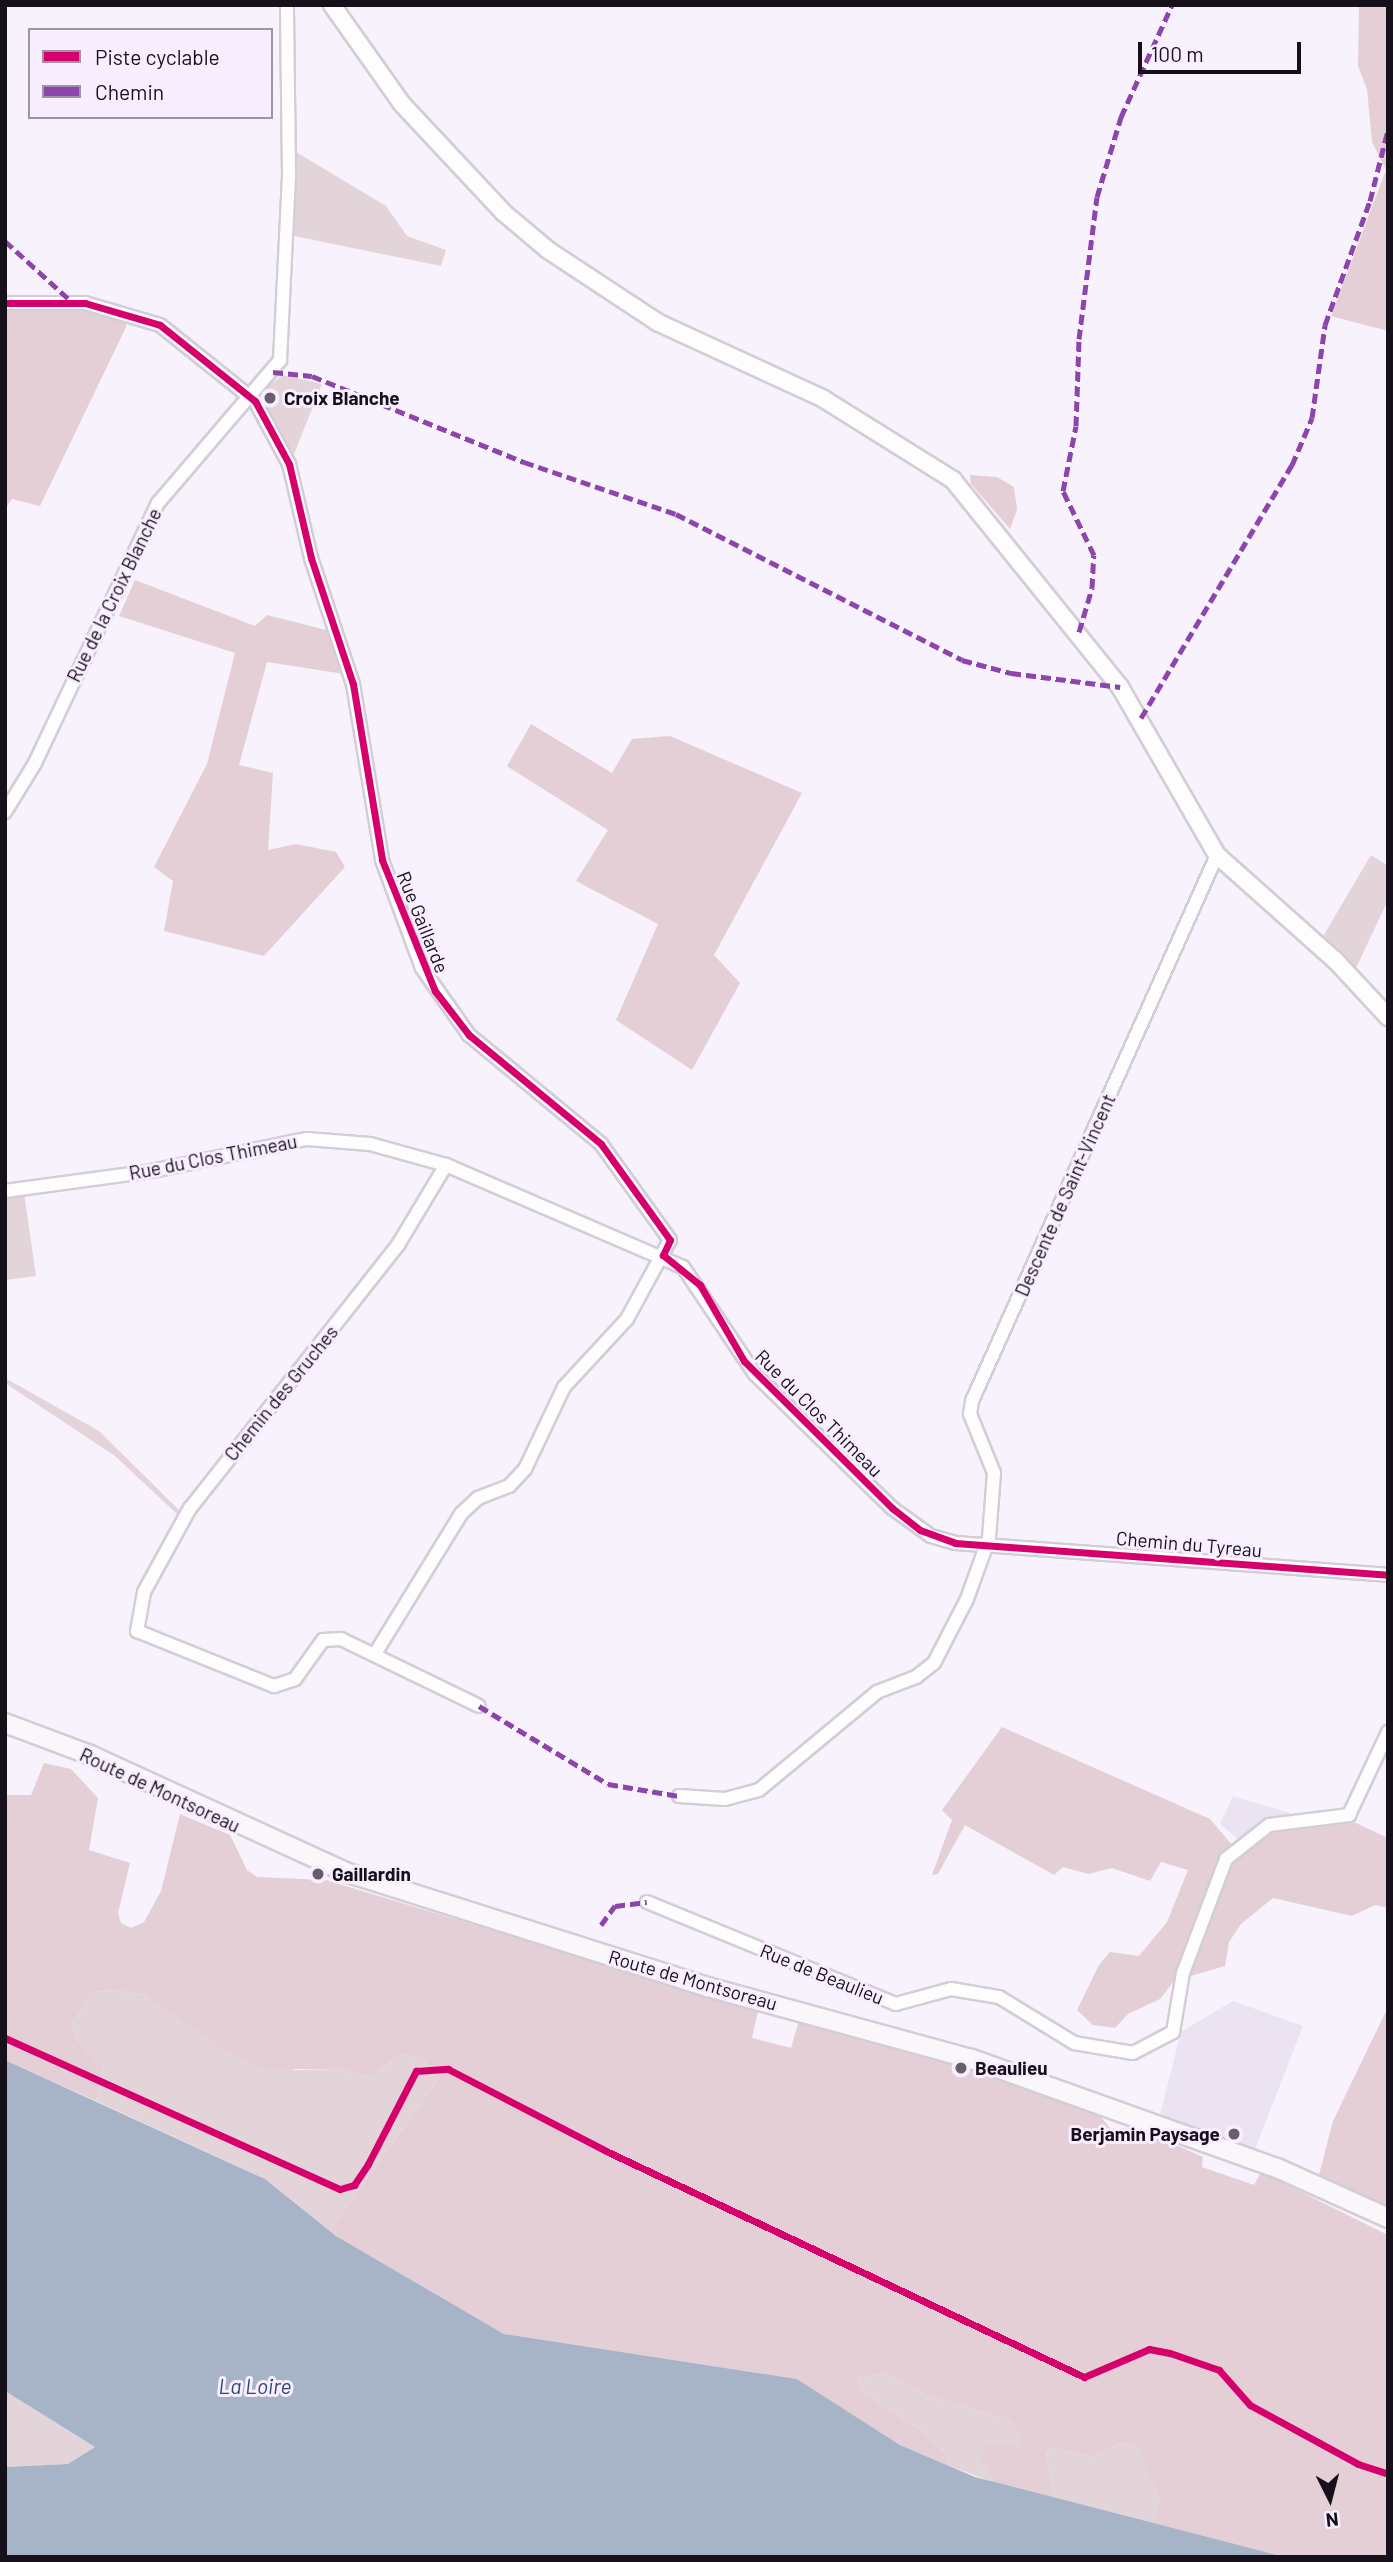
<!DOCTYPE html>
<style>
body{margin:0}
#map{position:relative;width:1393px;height:2562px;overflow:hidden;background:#f7f2fb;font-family:Barlow,sans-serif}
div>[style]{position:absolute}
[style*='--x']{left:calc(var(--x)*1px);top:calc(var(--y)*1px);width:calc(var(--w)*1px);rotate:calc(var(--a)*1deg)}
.built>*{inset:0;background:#ebe2f2}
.green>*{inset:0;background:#e3d4d9}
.forest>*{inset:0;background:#e5cfd6}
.water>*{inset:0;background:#a7b3c6}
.roads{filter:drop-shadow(2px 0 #d3cdd7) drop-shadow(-2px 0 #d3cdd7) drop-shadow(0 2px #d3cdd7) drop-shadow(0 -2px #d3cdd7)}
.minor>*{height:12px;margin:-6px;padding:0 6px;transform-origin:6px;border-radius:6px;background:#fefdfe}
.tertiary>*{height:16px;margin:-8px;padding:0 8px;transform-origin:8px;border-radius:8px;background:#fefdfe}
.secondary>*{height:18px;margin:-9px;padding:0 9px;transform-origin:9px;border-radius:9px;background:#faf7fa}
.quiet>*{height:5px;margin-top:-2.5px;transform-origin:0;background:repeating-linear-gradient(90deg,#8e44ad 0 10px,transparent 0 15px)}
.cycleway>*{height:7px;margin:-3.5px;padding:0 3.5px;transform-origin:3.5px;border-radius:3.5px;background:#d6006c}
.dots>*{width:19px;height:19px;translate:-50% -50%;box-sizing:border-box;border:4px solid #f8eeff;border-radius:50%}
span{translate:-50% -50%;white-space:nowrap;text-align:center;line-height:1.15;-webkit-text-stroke:6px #f8eeff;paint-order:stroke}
.poi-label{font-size:19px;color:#16101a;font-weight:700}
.left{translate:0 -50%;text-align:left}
.right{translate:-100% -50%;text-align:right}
.street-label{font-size:19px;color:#16101a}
.water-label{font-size:21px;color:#2b4a6f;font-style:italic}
.frame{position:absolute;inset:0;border:7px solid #16101a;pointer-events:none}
.legend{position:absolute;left:28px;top:28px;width:245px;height:91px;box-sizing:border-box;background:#f8eeff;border:2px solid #9e95a3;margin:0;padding:9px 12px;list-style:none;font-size:21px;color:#16101a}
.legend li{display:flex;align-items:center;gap:14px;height:35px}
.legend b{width:35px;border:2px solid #9e95a3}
.north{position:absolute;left:1295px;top:2464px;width:70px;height:70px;-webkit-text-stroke:5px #f8eeff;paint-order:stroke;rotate:174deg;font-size:19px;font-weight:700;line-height:28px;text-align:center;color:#16101a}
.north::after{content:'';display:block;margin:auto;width:24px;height:32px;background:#16101a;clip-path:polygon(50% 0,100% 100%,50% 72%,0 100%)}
.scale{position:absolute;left:1138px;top:42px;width:163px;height:32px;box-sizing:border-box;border:4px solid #16101a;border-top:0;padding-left:9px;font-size:21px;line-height:24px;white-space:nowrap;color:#16101a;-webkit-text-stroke:5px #f8eeff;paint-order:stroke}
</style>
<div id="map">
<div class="built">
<i style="clip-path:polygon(1233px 1796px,1293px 1814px,1259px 1823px,1238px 1839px,1220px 1824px)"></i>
<i style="clip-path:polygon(1233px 2001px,1303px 2026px,1255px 2149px,1160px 2115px,1181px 2032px)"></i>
</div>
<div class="green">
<i style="clip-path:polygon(296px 152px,386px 206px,407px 236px,446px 250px,441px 266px,289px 235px)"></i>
<i style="clip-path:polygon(283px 375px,322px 384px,294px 454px,262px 404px,267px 387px)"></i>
<i style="clip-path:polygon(1371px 855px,1388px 866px,1388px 900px,1356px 968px,1322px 938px)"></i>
<i style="clip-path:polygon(24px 1193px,36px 1276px,5px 1280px,5px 1195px)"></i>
<i style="clip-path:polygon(5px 1378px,99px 1431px,179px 1510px,178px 1515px,115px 1456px,5px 1383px)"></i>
<i style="clip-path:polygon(112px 1990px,146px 1995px,295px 2070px,337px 2069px,371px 2077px,400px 2054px,421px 2058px,440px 2077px,336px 2222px,336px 2236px,265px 2179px,96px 2101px,103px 2067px,75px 2038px,72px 2024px,92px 1992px)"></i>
<i style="clip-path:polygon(887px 2373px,925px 2395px,1010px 2420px,1021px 2438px,1018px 2448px,981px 2460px,995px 2483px,947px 2465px,948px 2456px,923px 2432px,862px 2392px,857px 2378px)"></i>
<i style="clip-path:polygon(5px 2391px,95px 2447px,68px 2464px,5px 2467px)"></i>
<i style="clip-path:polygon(1123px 2442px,1137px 2445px,1160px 2500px,1151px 2524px,1054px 2498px,1046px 2453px,1053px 2448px,1092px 2457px)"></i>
</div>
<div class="forest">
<i style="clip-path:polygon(1359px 5px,1388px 5px,1388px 331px,1331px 316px,1386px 170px,1372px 142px,1367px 89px,1358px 66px)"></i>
<i style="clip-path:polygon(5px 303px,109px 313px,127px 325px,40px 506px,12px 499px,5px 509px)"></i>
<i style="clip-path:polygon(970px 475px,997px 477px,1014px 487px,1017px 510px,1010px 529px,971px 484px)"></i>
<i style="clip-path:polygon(135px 580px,255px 626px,267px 615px,334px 632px,351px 675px,267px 662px,239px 765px,273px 773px,268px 850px,296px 844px,336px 852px,345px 867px,264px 956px,164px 931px,173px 881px,154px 867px,207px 764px,235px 653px,119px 616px)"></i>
<i style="clip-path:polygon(531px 724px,612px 773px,632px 739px,670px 736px,802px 793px,714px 955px,740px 983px,692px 1070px,616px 1020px,658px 924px,576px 881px,608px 830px,507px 766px)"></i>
<i style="clip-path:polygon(1002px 1727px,1210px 1819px,1233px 1846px,1300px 1824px,1356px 1823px,1388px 1838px,1388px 1908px,1375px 1905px,1352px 1916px,1273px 1898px,1241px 1924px,1229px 1942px,1225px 1966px,1174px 1981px,1160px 1999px,1128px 2014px,1115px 2028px,1093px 2025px,1077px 2010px,1099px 1965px,1110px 1952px,1139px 1956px,1167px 1922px,1188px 1870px,1161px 1862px,1150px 1881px,1112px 1868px,1088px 1874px,1063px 1867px,1054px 1875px,965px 1825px,938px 1874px,932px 1875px,952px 1820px,942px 1810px)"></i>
<i style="clip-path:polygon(44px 1763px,71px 1769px,98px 1798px,89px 1850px,130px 1863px,118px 1913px,121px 1923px,131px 1928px,144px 1922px,161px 1891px,180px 1814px,230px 1835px,247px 1870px,257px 1877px,326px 1880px,758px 2011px,752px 2038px,791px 2048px,799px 2020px,956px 2063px,1101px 2117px,1111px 2129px,1136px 2127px,1203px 2157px,1202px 2167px,1254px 2185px,1261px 2172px,1388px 2235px,1388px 2557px,1285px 2557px,1151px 2524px,1160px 2500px,1137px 2446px,1123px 2442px,1092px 2457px,1053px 2448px,1046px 2453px,1054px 2498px,995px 2483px,981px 2460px,985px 2444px,1018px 2447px,1021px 2438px,1010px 2420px,925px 2395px,887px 2373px,857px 2378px,862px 2392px,923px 2432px,948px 2456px,947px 2465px,900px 2445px,797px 2379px,504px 2334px,336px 2236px,336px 2222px,440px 2077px,421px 2058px,400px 2054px,371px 2077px,337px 2069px,265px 2069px,226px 2051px,146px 1995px,112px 1990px,92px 1992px,72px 2024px,75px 2038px,103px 2067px,96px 2101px,5px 2060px,5px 1795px,31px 1795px)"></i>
<i style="clip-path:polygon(1388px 2007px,1388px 2210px,1319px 2175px,1333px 2121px)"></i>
</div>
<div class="water">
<i style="clip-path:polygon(5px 2060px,265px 2179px,336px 2236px,504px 2334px,797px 2379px,900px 2445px,975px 2477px,1285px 2557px,5px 2557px,5px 2467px,68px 2464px,95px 2447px,5px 2391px)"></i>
</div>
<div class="roads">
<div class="minor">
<i style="--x:5;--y:303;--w:80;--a:0"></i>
<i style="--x:85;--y:303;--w:78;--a:16.3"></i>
<i style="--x:160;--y:325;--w:122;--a:38.7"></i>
<i style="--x:255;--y:401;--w:72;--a:61.6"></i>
<i style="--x:289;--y:464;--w:97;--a:76.8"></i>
<i style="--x:311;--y:558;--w:133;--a:71.6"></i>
<i style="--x:353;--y:684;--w:178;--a:80.6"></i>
<i style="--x:382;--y:860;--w:115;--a:69.7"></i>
<i style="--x:422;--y:968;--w:82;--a:55"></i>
<i style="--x:469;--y:1035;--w:171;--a:39.5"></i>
<i style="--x:601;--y:1144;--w:118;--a:54.3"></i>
<i style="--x:670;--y:1240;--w:90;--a:118.6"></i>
<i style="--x:627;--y:1319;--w:93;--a:132.8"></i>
<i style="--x:564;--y:1387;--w:91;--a:115.4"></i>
<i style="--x:525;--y:1469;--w:23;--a:133"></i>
<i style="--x:509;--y:1486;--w:33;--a:159"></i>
<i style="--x:478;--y:1498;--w:23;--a:137"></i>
<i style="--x:461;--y:1514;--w:162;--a:121.6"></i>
<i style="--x:5;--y:812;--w:57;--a:-58.5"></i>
<i style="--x:35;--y:763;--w:288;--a:-64.7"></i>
<i style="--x:158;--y:503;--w:188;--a:-49.5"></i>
<i style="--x:280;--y:360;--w:186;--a:-87.2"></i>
<i style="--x:289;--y:174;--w:169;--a:-90.7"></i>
<i style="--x:446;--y:1165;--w:93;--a:121"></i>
<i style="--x:398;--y:1245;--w:335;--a:128.3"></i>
<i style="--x:190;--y:1508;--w:96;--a:118.7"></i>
<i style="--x:144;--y:1592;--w:40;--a:100"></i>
<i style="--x:137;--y:1631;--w:148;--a:21.9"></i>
<i style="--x:274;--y:1686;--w:22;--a:-18"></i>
<i style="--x:295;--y:1679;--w:48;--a:-54.3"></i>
<i style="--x:323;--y:1640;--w:18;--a:-3"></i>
<i style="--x:341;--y:1639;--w:153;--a:25.9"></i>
<i style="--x:5;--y:1191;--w:148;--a:-7.7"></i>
<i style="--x:152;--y:1171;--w:158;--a:-11.7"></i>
<i style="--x:307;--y:1139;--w:63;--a:4.5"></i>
<i style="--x:370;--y:1144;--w:79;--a:15.4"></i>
<i style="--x:446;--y:1165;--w:258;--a:23.3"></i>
<i style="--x:683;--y:1267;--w:129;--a:56.1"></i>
<i style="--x:755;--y:1374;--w:192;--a:44.4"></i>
<i style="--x:892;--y:1508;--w:48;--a:35.7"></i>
<i style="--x:931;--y:1536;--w:25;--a:16"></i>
<i style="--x:955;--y:1543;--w:434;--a:4.2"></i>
<i style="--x:679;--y:1796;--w:46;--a:3.7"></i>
<i style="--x:725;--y:1799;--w:35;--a:-15"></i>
<i style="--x:759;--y:1790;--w:153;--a:-39.7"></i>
<i style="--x:877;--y:1692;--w:42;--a:-21"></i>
<i style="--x:916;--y:1677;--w:23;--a:-38"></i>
<i style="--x:934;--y:1663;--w:72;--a:-62.7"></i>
<i style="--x:967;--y:1599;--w:65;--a:-70.2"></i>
<i style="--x:989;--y:1538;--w:65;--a:-85.6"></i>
<i style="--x:994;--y:1473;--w:64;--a:-112.1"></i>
<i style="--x:970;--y:1414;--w:13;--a:-81"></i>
<i style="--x:972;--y:1401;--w:598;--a:-65.83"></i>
<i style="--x:647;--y:1902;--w:269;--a:22.3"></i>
<i style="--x:896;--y:2004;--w:57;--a:-15.3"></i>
<i style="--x:951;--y:1989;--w:49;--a:9.5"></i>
<i style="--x:999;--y:1997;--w:88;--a:31.5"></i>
<i style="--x:1074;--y:2043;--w:60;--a:9.6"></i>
<i style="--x:1133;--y:2053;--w:45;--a:-27.7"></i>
<i style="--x:1173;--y:2032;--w:60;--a:-80.4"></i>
<i style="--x:1183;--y:1973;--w:122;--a:-69.3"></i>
<i style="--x:1226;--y:1859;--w:55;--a:-38.3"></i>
<i style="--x:1269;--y:1825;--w:81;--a:-7.1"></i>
<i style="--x:1349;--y:1815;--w:92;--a:-64.8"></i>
</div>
<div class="tertiary">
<i style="--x:332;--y:5;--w:121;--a:54.7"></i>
<i style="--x:402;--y:104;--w:149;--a:46.9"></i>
<i style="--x:504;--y:213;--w:57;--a:40.1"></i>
<i style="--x:548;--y:250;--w:131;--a:33.4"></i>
<i style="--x:657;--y:322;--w:182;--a:24.7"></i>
<i style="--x:822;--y:398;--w:155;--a:32"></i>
<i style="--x:953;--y:480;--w:266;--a:51.1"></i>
<i style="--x:1120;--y:687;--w:194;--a:60"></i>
<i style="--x:1217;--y:855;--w:158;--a:41.7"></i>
<i style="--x:1335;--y:960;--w:78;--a:47.1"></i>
</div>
<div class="secondary">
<i style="--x:5;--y:1723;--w:91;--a:20.6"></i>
<i style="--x:90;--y:1755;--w:281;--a:24.6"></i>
<i style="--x:345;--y:1872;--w:381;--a:17.6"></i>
<i style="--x:708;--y:1987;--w:274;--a:15.3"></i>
<i style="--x:972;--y:2059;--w:324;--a:19.7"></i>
<i style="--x:1277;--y:2168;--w:122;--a:24.2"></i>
</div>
</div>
<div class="quiet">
<i style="--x:5;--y:241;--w:91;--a:42.3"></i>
<i style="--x:273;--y:372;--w:39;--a:6"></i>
<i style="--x:312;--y:376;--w:229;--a:22.1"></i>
<i style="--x:524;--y:462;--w:161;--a:18.9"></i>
<i style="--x:676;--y:514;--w:321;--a:27"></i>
<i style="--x:962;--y:660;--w:51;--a:14.9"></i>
<i style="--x:1011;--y:673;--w:110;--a:7.3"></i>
<i style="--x:1079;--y:632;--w:46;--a:-73.5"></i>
<i style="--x:1092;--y:588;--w:33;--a:-87"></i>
<i style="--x:1094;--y:555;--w:71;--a:-115.8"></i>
<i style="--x:1063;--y:491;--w:66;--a:-78.7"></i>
<i style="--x:1076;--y:426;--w:87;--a:-88"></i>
<i style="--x:1079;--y:339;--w:143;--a:-82.8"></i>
<i style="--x:1097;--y:197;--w:84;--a:-73.3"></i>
<i style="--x:1121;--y:117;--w:123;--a:-65.5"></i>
<i style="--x:1141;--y:718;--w:295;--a:-59.2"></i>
<i style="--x:1292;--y:465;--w:51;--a:-66.9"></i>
<i style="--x:1312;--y:418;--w:94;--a:-82"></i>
<i style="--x:1325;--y:325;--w:132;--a:-70.1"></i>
<i style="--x:1370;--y:201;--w:73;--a:-75.8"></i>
<i style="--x:479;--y:1706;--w:151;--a:31.2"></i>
<i style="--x:608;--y:1784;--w:72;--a:9.6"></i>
<i style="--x:601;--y:1925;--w:24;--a:-54"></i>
<i style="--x:615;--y:1906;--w:32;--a:-7"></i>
</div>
<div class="cycleway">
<i style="--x:5;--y:303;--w:80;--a:0"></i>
<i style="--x:85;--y:303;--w:78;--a:16.3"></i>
<i style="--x:160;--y:325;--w:122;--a:38.7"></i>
<i style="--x:255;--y:401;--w:72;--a:61.6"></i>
<i style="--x:289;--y:464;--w:97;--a:76.8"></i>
<i style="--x:311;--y:558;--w:133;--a:71.6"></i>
<i style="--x:353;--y:684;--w:178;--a:80.6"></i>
<i style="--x:382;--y:860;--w:141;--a:68"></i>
<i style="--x:435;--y:991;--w:56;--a:52.3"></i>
<i style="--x:469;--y:1035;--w:171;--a:39.5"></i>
<i style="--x:601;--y:1144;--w:118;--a:54.3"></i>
<i style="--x:670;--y:1240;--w:17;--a:115"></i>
<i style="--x:663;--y:1255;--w:48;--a:39"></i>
<i style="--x:700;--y:1285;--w:88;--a:59.9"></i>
<i style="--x:744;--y:1361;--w:209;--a:44.8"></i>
<i style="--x:892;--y:1508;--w:36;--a:38"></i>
<i style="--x:920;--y:1530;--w:37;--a:20"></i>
<i style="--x:955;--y:1543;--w:434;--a:4.2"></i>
<i style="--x:5;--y:2038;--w:367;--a:24.3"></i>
<i style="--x:340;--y:2189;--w:15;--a:-16"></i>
<i style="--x:354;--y:2185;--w:25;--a:-56"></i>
<i style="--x:368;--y:2164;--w:105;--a:-62.7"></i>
<i style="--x:416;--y:2071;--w:32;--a:-4"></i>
<i style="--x:448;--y:2069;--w:178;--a:27.4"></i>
<i style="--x:606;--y:2151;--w:529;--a:25.3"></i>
<i style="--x:1084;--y:2377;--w:71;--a:-23.3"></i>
<i style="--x:1149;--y:2349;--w:21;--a:11"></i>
<i style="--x:1170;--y:2353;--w:52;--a:19.1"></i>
<i style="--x:1219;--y:2370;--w:47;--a:48.5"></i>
<i style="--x:1250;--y:2405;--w:123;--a:28.6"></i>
<i style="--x:1358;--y:2464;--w:32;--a:18"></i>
</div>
<div class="dots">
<i style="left:270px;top:398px;background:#655f69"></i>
<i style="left:318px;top:1874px;background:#655f69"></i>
<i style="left:961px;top:2068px;background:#655f69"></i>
<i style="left:1234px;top:2134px;background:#655f69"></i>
</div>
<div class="poi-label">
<span class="left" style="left:284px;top:398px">Croix Blanche</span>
<span class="left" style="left:332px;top:1874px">Gaillardin</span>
<span class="left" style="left:975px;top:2068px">Beaulieu</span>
<span class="right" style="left:1220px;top:2134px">Berjamin Paysage</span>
</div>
<div class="street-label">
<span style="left:114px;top:595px;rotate:-64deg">Rue de la Croix Blanche</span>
<span style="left:423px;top:922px;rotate:68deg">Rue Gaillarde</span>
<span style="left:213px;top:1157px;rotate:-11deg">Rue du Clos Thimeau</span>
<span style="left:1065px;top:1195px;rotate:-66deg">Descente de Saint-Vincent</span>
<span style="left:281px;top:1393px;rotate:-51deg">Chemin des Gruches</span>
<span style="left:819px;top:1413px;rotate:45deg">Rue du Clos Thimeau</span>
<span style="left:1189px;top:1544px;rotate:5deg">Chemin du Tyreau</span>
<span style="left:160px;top:1790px;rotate:25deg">Route de Montsoreau</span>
<span style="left:822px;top:1974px;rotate:22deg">Rue de Beaulieu</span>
<span style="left:693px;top:1980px;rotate:16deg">Route de Montsoreau</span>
</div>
<div class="water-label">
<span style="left:255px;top:2386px">La Loire</span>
</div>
<div class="frame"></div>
<ul class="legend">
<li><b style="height:9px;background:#d6006c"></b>Piste cyclable</li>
<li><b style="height:9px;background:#8e44ad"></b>Chemin</li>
</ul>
<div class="north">N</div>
<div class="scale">100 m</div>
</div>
